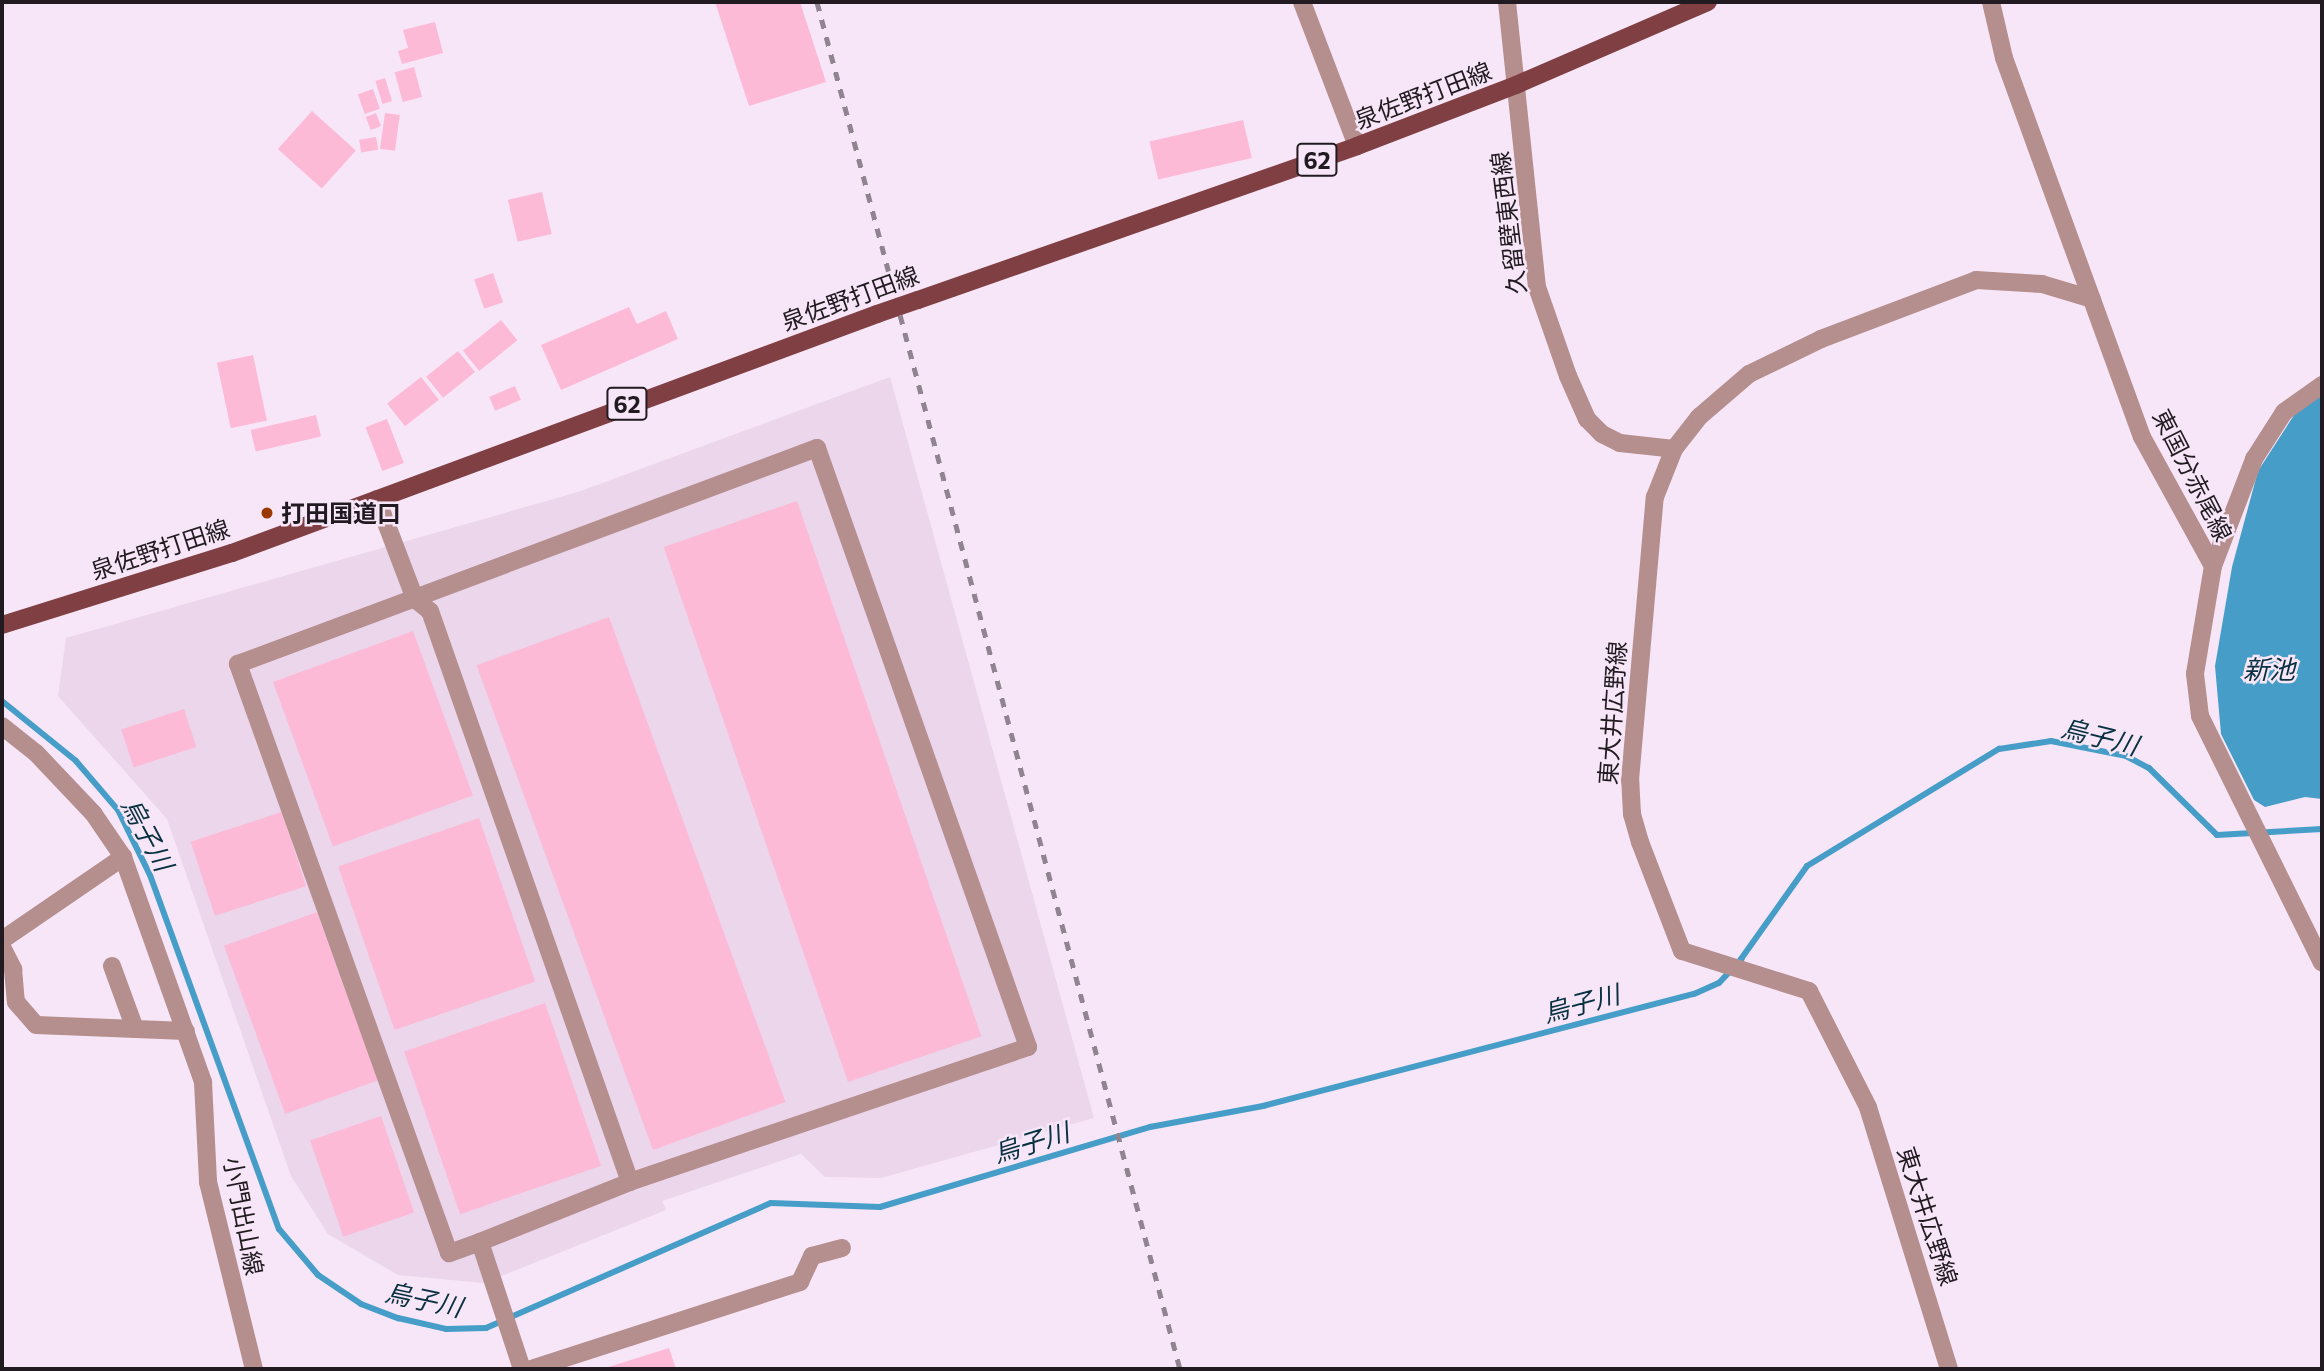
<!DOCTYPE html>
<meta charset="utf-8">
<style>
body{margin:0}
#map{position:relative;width:2324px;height:1371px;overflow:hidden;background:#f7e6f7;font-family:Commissioner,"Noto Sans JP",sans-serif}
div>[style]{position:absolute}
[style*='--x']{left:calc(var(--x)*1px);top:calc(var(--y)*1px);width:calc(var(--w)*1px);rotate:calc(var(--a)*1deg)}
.built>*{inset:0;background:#ebd6ec}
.water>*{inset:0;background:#469ec8}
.stream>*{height:6px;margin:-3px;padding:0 3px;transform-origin:3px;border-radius:3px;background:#469ec8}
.building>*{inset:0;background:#fcbad7;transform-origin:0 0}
.minor>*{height:18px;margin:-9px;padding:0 9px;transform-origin:9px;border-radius:9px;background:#b58e8e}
.major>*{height:18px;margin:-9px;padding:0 9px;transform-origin:9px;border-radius:9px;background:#804043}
.rail>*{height:5px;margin-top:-2.5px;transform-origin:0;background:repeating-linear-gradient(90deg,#908490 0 9px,transparent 0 18px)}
.major-bridge>*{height:18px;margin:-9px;padding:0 9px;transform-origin:9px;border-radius:9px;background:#804043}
.dots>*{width:19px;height:19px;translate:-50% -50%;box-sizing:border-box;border:4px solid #f7e6f7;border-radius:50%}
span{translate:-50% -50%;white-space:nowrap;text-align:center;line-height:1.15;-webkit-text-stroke:5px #f7e6f7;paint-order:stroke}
.shield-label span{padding:2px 5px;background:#f7e6f7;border:2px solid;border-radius:5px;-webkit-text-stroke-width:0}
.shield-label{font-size:23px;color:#211b21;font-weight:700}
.street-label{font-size:24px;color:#211b21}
.poi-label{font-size:24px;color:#211b21;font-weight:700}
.left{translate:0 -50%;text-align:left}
.water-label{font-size:26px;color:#073041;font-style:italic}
.frame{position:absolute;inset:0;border:4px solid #211b21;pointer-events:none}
</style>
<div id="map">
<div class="built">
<i style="clip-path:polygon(890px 377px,1094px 1118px,881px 1178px,825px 1177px,801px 1154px,662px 1201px,666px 1210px,484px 1283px,398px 1275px,328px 1234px,291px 1176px,167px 819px,58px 696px,66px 638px,578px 492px)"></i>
</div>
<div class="water">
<i style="clip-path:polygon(2322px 395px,2322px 799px,2305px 797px,2265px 807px,2254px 800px,2221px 734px,2215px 666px,2232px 567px,2258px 471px,2296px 412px)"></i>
</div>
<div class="stream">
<i style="--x:2;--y:701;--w:95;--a:39"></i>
<i style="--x:76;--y:761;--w:65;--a:49.4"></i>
<i style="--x:118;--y:810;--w:72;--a:63.8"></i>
<i style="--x:150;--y:875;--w:377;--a:70"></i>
<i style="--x:279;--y:1229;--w:60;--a:49.7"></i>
<i style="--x:318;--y:1275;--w:52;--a:34"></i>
<i style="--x:361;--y:1304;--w:40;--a:21"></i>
<i style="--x:398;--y:1318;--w:49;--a:12.9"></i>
<i style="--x:446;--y:1329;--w:40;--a:-1.4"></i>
<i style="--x:486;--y:1328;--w:311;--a:-23.7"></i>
<i style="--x:771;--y:1203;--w:109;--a:2.1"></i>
<i style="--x:880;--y:1207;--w:282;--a:-16.5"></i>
<i style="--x:1150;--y:1127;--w:115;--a:-10.5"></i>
<i style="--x:1263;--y:1106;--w:445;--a:-14.6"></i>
<i style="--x:1694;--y:994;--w:27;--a:-24"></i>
<i style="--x:1719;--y:983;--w:33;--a:-47"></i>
<i style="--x:1741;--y:959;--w:114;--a:-54.6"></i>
<i style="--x:1807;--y:866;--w:225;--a:-31.4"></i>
<i style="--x:1999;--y:749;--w:53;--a:-8.7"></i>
<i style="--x:2051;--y:741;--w:76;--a:11.3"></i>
<i style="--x:2126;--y:756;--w:26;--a:28"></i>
<i style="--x:2149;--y:768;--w:95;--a:44.6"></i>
<i style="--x:2217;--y:835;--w:105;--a:-3.3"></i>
</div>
<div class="building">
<i style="clip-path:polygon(715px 2px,800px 2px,826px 82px,749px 106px)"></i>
<i style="clip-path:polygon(435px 22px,443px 53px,402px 64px,398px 51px,408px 48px,403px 30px)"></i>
<i style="left:414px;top:67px;width:31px;height:20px;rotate:75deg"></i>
<i style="left:385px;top:78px;width:24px;height:10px;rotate:73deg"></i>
<i style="left:373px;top:89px;width:21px;height:16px;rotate:71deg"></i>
<i style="left:312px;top:111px;width:59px;height:51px;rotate:42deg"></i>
<i style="left:376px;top:113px;width:14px;height:11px;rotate:69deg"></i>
<i style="left:385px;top:113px;width:15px;height:36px;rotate:8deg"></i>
<i style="left:1243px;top:120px;width:39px;height:96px;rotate:77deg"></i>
<i style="left:376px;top:137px;width:13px;height:17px;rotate:81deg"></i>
<i style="left:542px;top:192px;width:43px;height:35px;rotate:77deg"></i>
<i style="left:493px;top:273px;width:31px;height:20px;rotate:71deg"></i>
<i style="clip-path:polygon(629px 307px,637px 324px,666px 311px,678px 339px,561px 390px,541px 345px)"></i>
<i style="left:501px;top:320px;width:26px;height:49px;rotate:51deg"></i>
<i style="left:458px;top:351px;width:27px;height:41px;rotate:51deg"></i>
<i style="left:253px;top:355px;width:67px;height:37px;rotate:78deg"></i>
<i style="left:421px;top:377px;width:29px;height:43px;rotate:52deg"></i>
<i style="left:515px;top:386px;width:15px;height:28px;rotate:67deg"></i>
<i style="left:316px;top:415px;width:22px;height:67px;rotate:77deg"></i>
<i style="left:387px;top:419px;width:47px;height:23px;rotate:69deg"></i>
<i style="left:797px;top:501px;width:566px;height:141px;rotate:71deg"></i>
<i style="left:609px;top:617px;width:516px;height:141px;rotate:70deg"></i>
<i style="left:413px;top:631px;width:175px;height:149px;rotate:70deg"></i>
<i style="left:184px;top:709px;width:40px;height:66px;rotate:72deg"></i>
<i style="left:282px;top:812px;width:78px;height:96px;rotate:72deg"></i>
<i style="left:479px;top:818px;width:173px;height:149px;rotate:71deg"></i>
<i style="left:317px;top:912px;width:179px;height:99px;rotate:70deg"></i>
<i style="left:545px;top:1003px;width:172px;height:149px;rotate:71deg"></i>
<i style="left:381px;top:1116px;width:102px;height:75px;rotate:71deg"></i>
<i style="clip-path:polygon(669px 1348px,676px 1369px,602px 1369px)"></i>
</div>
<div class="minor">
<i style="--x:1302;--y:2;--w:154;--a:69.1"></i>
<i style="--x:1507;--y:2;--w:287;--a:84"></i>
<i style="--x:1537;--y:287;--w:94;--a:70.8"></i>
<i style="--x:1568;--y:376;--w:47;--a:66.2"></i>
<i style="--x:1587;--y:419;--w:21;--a:45"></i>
<i style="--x:1602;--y:434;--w:20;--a:27"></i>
<i style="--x:1620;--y:443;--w:54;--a:6.3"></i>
<i style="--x:1991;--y:2;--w:57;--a:76.9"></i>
<i style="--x:2004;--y:58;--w:403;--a:70"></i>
<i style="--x:2142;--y:437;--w:147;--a:61.2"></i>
<i style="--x:2213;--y:566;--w:109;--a:99.5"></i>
<i style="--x:2195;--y:674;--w:42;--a:83.2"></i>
<i style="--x:2200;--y:716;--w:275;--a:63.7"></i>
<i style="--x:377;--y:499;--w:107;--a:69.2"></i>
<i style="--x:415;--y:599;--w:19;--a:39"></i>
<i style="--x:430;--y:611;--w:605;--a:70.7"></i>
<i style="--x:630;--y:1182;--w:162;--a:158.2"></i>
<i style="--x:480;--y:1242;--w:134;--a:71.7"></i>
<i style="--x:2213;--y:566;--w:115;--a:-69"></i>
<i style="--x:2254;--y:459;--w:56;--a:-57.4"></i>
<i style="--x:2284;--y:412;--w:47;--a:-35.4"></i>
<i style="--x:2;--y:726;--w:43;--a:38.5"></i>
<i style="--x:36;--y:753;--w:83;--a:46.5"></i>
<i style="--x:93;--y:813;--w:53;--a:55.7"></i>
<i style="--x:123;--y:857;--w:239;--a:70.4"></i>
<i style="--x:203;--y:1082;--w:100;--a:87.1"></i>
<i style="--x:208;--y:1182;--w:193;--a:76.2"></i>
<i style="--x:2;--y:940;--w:147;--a:-34.4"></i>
<i style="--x:2;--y:947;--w:25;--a:63"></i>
<i style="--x:13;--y:969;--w:33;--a:85"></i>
<i style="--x:16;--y:1002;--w:30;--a:49"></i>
<i style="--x:36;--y:1025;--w:150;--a:2.3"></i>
<i style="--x:112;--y:966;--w:67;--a:69.9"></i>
<i style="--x:480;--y:1242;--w:33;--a:160"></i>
<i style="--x:449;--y:1253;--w:626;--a:-109.71"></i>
<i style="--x:238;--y:664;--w:618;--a:-20.46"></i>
<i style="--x:817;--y:448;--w:635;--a:70.59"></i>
<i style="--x:1028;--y:1047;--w:420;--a:161.3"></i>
<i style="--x:531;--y:1369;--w:283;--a:-17.9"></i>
<i style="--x:800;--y:1282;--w:29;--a:-65"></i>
<i style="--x:812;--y:1256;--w:31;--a:-15"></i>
<i style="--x:1949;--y:1369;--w:274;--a:-107.2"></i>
<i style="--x:1868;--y:1107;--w:130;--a:-117"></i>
<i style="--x:1809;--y:991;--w:133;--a:-162.5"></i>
<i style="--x:1682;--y:951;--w:117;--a:-111.1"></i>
<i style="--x:1640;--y:842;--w:29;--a:-106"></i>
<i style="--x:1632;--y:814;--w:34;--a:-93"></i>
<i style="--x:1630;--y:780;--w:284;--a:-85"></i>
<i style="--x:1655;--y:497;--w:52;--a:-68.4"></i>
<i style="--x:1674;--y:449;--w:41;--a:-52"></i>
<i style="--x:1699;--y:417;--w:66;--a:-40.7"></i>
<i style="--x:1749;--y:374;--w:80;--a:-25.9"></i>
<i style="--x:1821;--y:339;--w:166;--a:-20.8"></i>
<i style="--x:1976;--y:280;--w:66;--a:3.5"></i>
<i style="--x:2042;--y:284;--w:52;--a:16.7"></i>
</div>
<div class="major">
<i style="--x:918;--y:300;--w:465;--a:-19.3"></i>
<i style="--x:1357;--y:146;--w:170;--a:-21"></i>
<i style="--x:1516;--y:85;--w:209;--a:-23.4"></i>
<i style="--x:2;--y:625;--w:241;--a:-17.4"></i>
<i style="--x:232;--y:553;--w:688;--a:-20.33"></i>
</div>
<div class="rail">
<i style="--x:817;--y:2;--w:1414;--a:75.13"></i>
</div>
<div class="major-bridge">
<i style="--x:877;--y:314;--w:43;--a:-18.9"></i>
</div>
<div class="dots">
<i style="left:267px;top:513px;background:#9b3700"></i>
</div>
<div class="shield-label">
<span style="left:1317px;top:160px">62</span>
<span style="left:627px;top:404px">62</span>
</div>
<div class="street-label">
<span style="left:1423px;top:95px;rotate:-21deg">泉佐野打田線</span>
<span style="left:1508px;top:223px;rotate:-97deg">久留壁東西線</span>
<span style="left:850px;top:298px;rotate:-20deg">泉佐野打田線</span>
<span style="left:2193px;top:475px;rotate:63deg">東国分赤尾線</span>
<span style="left:160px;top:549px;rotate:-18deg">泉佐野打田線</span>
<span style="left:1612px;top:713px;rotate:-86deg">東大井広野線</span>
<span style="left:244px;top:1216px;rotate:79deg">小門出山線</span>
<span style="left:1928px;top:1216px;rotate:72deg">東大井広野線</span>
</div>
<div class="poi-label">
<span class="left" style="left:281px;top:513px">打田国道口</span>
</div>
<div class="water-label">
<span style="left:2269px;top:669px">新池</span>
<span style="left:2100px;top:736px;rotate:14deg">烏子川</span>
<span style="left:148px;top:834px;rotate:62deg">烏子川</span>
<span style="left:1581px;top:1003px;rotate:-15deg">烏子川</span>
<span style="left:1031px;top:1142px;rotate:-17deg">烏子川</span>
<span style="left:424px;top:1299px;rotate:12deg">烏子川</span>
</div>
<div class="frame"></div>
</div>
